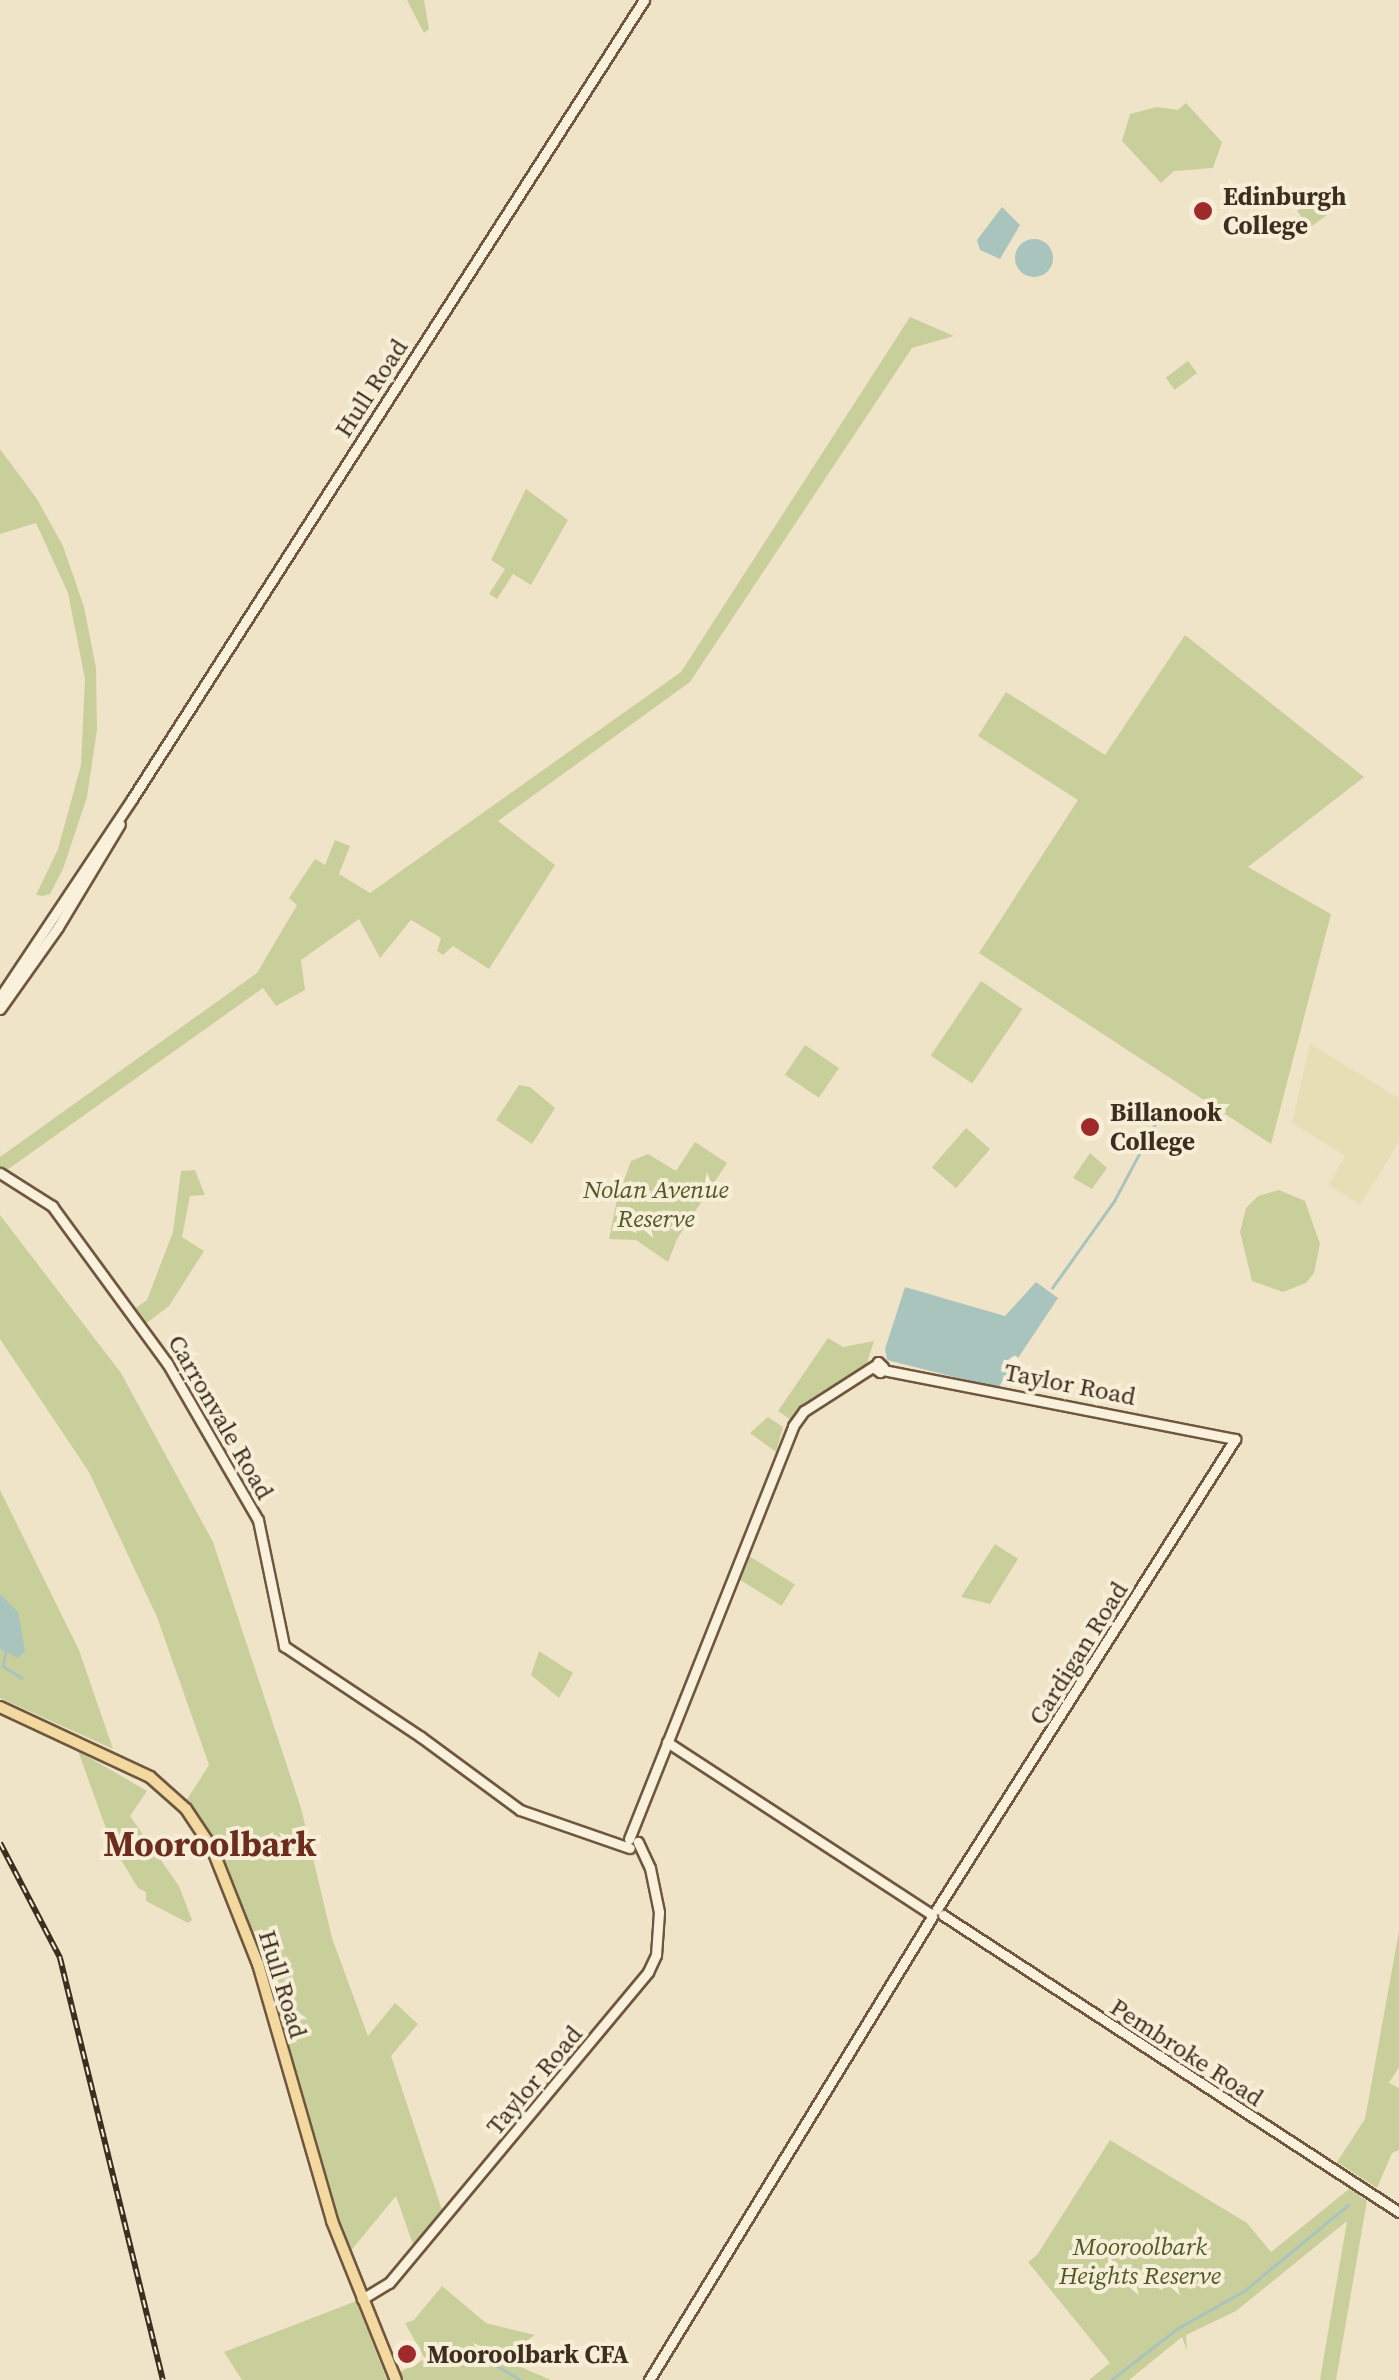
<!DOCTYPE html>
<style>
body{margin:0}
#map{position:relative;width:1399px;height:2380px;overflow:hidden;background:#f0e4c8;font-family:"Source Serif 4",serif}
div>[style]{position:absolute}
[style*='--x']{left:calc(var(--x)*1px);top:calc(var(--y)*1px);width:calc(var(--w)*1px);rotate:calc(var(--a)*1deg)}
.farmland>*{inset:0;background:#e6deb5}
.green>*{inset:0;background:#c9cf9b;transform-origin:0 0}
.water>*{inset:0;background:#a9c4bc}
.round{border-radius:50%}
.stream>*{height:2.5px;margin:-1.25px;padding:0 1.25px;transform-origin:1.25px;border-radius:1.25px;background:#a9c4bc}
.roads{filter:drop-shadow(2px 0 #6f573f) drop-shadow(-2px 0 #6f573f) drop-shadow(0 2px #6f573f) drop-shadow(0 -2px #6f573f)}
.secondary>*{height:9px;margin:-4.5px;padding:0 4.5px;transform-origin:4.5px;border-radius:4.5px;background:#faf1dc}
.primary>*{height:10px;margin:-5px;padding:0 5px;transform-origin:5px;border-radius:5px;background:#f3d9a0}
.rail>*{height:6px;margin-top:-3px;transform-origin:0;background:repeating-linear-gradient(90deg,#f7eed8 0 8px,#3d2e20 0 16px);box-sizing:border-box;border-block:2px solid #3d2e20}
.dots>*{width:28px;height:28px;translate:-50% -50%;box-sizing:border-box;border:5px solid #f7eed8;border-radius:50%}
span{translate:-50% -50%;white-space:nowrap;text-align:center;line-height:1.15;-webkit-text-stroke:8px #f7eed8;paint-order:stroke}
.poi-label{font-size:25px;color:#3d2e20;font-weight:700}
.left{translate:0 -50%;text-align:left}
.street-label{font-size:25px;color:#3d2e20}
.park-label{font-size:25px;color:#4d5a26;font-style:italic}
.district-label{font-size:35px;color:#6b2e1e;font-weight:700}
</style>
<div id="map">
<div class="farmland">
<i style="clip-path:polygon(1310px 1044px,1399px 1098px,1399px 1142px,1360px 1205px,1329px 1185px,1345px 1156px,1292px 1123px)"></i>
</div>
<div class="green">
<i style="clip-path:polygon(407px 0,424px 0,429px 29px,424px 33px)"></i>
<i style="clip-path:polygon(1186px 103px,1222px 142px,1213px 168px,1174px 171px,1161px 183px,1122px 141px,1130px 114px,1157px 107px,1178px 110px)"></i>
<i style="left:1317px;top:196px;width:21px;height:25px;rotate:53deg"></i>
<i style="clip-path:polygon(910px 317px,954px 336px,912px 348px,690px 682px,498px 821px,555px 865px,489px 969px,453px 946px,443px 955px,437px 951px,441px 938px,411px 920px,380px 958px,359px 919px,301px 960px,305px 990px,276px 1006px,263px 988px,0 1175px,0 1157px,257px 973px,297px 905px,289px 898px,315px 859px,325px 865px,335px 840px,350px 846px,339px 874px,370px 893px,681px 672px)"></i>
<i style="left:1188px;top:361px;width:15px;height:28px;rotate:53deg"></i>
<i style="clip-path:polygon(0 449px,37px 499px,63px 546px,84px 607px,96px 668px,97px 730px,87px 797px,63px 869px,50px 894px,43px 896px,36px 895px,58px 849px,81px 765px,85px 679px,68px 593px,36px 523px,0 534px)"></i>
<i style="clip-path:polygon(526px 489px,568px 520px,531px 585px,513px 574px,497px 599px,489px 594px,505px 569px,491px 560px)"></i>
<i style="clip-path:polygon(1185px 635px,1364px 777px,1248px 867px,1331px 914px,1271px 1144px,979px 953px,1078px 800px,978px 736px,1006px 692px,1105px 755px)"></i>
<i style="left:981px;top:981px;width:50px;height:90px;rotate:34deg"></i>
<i style="left:805px;top:1045px;width:41px;height:36px;rotate:34deg"></i>
<i style="clip-path:polygon(519px 1085px,530px 1087px,555px 1108px,532px 1144px,496px 1120px)"></i>
<i style="left:966px;top:1128px;width:32px;height:52px;rotate:41deg"></i>
<i style="clip-path:polygon(695px 1142px,727px 1163px,677px 1239px,668px 1262px,636px 1240px,609px 1239px,617px 1199px,631px 1161px,648px 1154px,676px 1171px)"></i>
<i style="clip-path:polygon(1090px 1153px,1107px 1168px,1092px 1189px,1073px 1178px)"></i>
<i style="clip-path:polygon(195px 1170px,205px 1195px,190px 1196px,182px 1237px,204px 1251px,169px 1306px,144px 1325px,133px 1310px,147px 1300px,173px 1232px,181px 1171px)"></i>
<i style="clip-path:polygon(1279px 1190px,1305px 1201px,1320px 1244px,1314px 1273px,1306px 1283px,1283px 1292px,1252px 1281px,1240px 1232px,1246px 1208px,1258px 1196px)"></i>
<i style="clip-path:polygon(0 1215px,121px 1373px,213px 1542px,301px 1808px,332px 1938px,368px 2036px,395px 2003px,418px 2024px,391px 2056px,443px 2213px,414px 2247px,396px 2196px,349px 2253px,264px 1972px,233px 1884px,214px 1840px,186px 1801px,209px 1765px,157px 1617px,89px 1472px,0 1339px)"></i>
<i style="clip-path:polygon(828px 1338px,843px 1347px,874px 1341px,867px 1363px,791px 1420px,778px 1411px)"></i>
<i style="clip-path:polygon(768px 1417px,783px 1427px,776px 1452px,750px 1433px)"></i>
<i style="clip-path:polygon(0 1490px,79px 1650px,113px 1749px,0 1698px)"></i>
<i style="clip-path:polygon(995px 1544px,1018px 1559px,990px 1604px,961px 1597px)"></i>
<i style="left:749px;top:1556px;width:54px;height:25px;rotate:32deg"></i>
<i style="clip-path:polygon(539px 1651px,573px 1673px,559px 1698px,531px 1675px)"></i>
<i style="clip-path:polygon(78px 1751px,147px 1791px,130px 1816px,179px 1886px,192px 1920px,188px 1923px,146px 1901px,146px 1892px,138px 1888px,112px 1845px)"></i>
<i style="clip-path:polygon(1399px 1931px,1399px 2067px,1389px 2083px,1399px 2088px,1399px 2150px,1392px 2153px,1377px 2188px,1337px 2162px,1365px 2119px)"></i>
<i style="clip-path:polygon(1110px 2140px,1247px 2223px,1271px 2252px,1349px 2189px,1367px 2201px,1336px 2380px,1320px 2380px,1347px 2221px,1236px 2311px,1186px 2335px,1187px 2351px,1182px 2337px,1129px 2380px,1089px 2380px,1110px 2363px,1028px 2262px,1037px 2255px)"></i>
<i style="clip-path:polygon(442px 2286px,486px 2323px,535px 2335px,502px 2359px,551px 2380px,404px 2380px,400px 2372px,425px 2359px,405px 2323px,414px 2320px)"></i>
<i style="clip-path:polygon(356px 2301px,387px 2380px,242px 2380px,224px 2352px)"></i>
</div>
<div class="water">
<i style="clip-path:polygon(1002px 207px,1020px 225px,1000px 259px,980px 250px,977px 240px)"></i>
<i class="round" style="left:1015px;top:239px;width:38px;height:38px"></i>
<i style="clip-path:polygon(1036px 1282px,1058px 1298px,998px 1388px,887px 1360px,885px 1349px,905px 1287px,1005px 1316px)"></i>
<i style="clip-path:polygon(0 1594px,18px 1612px,25px 1651px,18px 1658px,0 1649px)"></i>
</div>
<div class="stream">
<i style="--x:1052;--y:1288;--w:107;--a:-54.5"></i>
<i style="--x:1114;--y:1201;--w:104;--a:-62"></i>
<i style="--x:6;--y:1652;--w:14;--a:102"></i>
<i style="--x:3;--y:1666;--w:22;--a:32"></i>
<i style="--x:494;--y:2364;--w:31;--a:31"></i>
<i style="--x:1111;--y:2380;--w:85;--a:-37.8"></i>
<i style="--x:1178;--y:2328;--w:76;--a:-29.3"></i>
<i style="--x:1244;--y:2291;--w:135;--a:-39.6"></i>
</div>
<div class="roads">
<div class="secondary">
<i style="--x:0;--y:997;--w:238;--a:-56.3"></i>
<i style="--x:132;--y:799;--w:949;--a:-57.35"></i>
<i style="--x:0;--y:1009;--w:100;--a:-54.7"></i>
<i style="--x:58;--y:927;--w:120;--a:-59"></i>
<i style="--x:0;--y:1173;--w:62;--a:32.4"></i>
<i style="--x:52;--y:1206;--w:195;--a:53.8"></i>
<i style="--x:167;--y:1363;--w:181;--a:59.9"></i>
<i style="--x:258;--y:1520;--w:129;--a:78.3"></i>
<i style="--x:284;--y:1646;--w:164;--a:33.6"></i>
<i style="--x:421;--y:1737;--w:123;--a:36.4"></i>
<i style="--x:520;--y:1810;--w:116;--a:19.1"></i>
<i style="--x:878;--y:1362;--w:7;--a:45"></i>
<i style="--x:883;--y:1367;--w:6;--a:121"></i>
<i style="--x:880;--y:1372;--w:7;--a:-146"></i>
<i style="--x:874;--y:1368;--w:7;--a:-56"></i>
<i style="--x:883;--y:1370;--w:359;--a:11.1"></i>
<i style="--x:1235;--y:1439;--w:557;--a:122.38"></i>
<i style="--x:667;--y:1742;--w:316;--a:33.1"></i>
<i style="--x:629;--y:1839;--w:444;--a:-68.3"></i>
<i style="--x:793;--y:1426;--w:19;--a:-54"></i>
<i style="--x:804;--y:1411;--w:83;--a:-32.7"></i>
<i style="--x:943;--y:1915;--w:544;--a:33.08"></i>
<i style="--x:362;--y:2299;--w:31;--a:-31"></i>
<i style="--x:389;--y:2283;--w:405;--a:-50.2"></i>
<i style="--x:648;--y:1972;--w:19;--a:-65"></i>
<i style="--x:656;--y:1955;--w:43;--a:-86"></i>
<i style="--x:659;--y:1912;--w:45;--a:-101.6"></i>
<i style="--x:650;--y:1868;--w:29;--a:-115"></i>
<i style="--x:649;--y:2380;--w:543;--a:-58.57"></i>
</div>
<div class="primary">
<i style="--x:0;--y:1707;--w:166;--a:25"></i>
<i style="--x:150;--y:1777;--w:48;--a:41.6"></i>
<i style="--x:186;--y:1809;--w:47;--a:56.3"></i>
<i style="--x:212;--y:1848;--w:125;--a:68.4"></i>
<i style="--x:258;--y:1964;--w:267;--a:73.9"></i>
<i style="--x:332;--y:2221;--w:171;--a:68.1"></i>
</div>
</div>
<div class="rail">
<i style="--x:0;--y:1843;--w:130;--a:62.4"></i>
<i style="--x:60;--y:1958;--w:434;--a:76.3"></i>
</div>
<div class="dots">
<i style="left:1203px;top:211px;background:#9e2a2b"></i>
<i style="left:1090px;top:1127px;background:#9e2a2b"></i>
<i style="left:407px;top:2354px;background:#9e2a2b"></i>
</div>
<div class="poi-label">
<span class="left" style="left:1223px;top:211px">Edinburgh<br>College</span>
<span class="left" style="left:1110px;top:1127px">Billanook<br>College</span>
<span class="left" style="left:427px;top:2354px">Mooroolbark CFA</span>
</div>
<div class="street-label">
<span style="left:371px;top:388px;rotate:-57deg">Hull Road</span>
<span style="left:1070px;top:1384px;rotate:11deg">Taylor Road</span>
<span style="left:221px;top:1417px;rotate:60deg">Carronvale Road</span>
<span style="left:1078px;top:1653px;rotate:-58deg">Cardigan Road</span>
<span style="left:283px;top:1984px;rotate:73deg">Hull Road</span>
<span style="left:1187px;top:2052px;rotate:33deg">Pembroke Road</span>
<span style="left:534px;top:2080px;rotate:-50deg">Taylor Road</span>
</div>
<div class="park-label">
<span style="left:656px;top:1204px">Nolan Avenue<br>Reserve</span>
<span style="left:1140px;top:2261px">Mooroolbark<br>Heights Reserve</span>
</div>
<div class="district-label">
<span style="left:210px;top:1844px">Mooroolbark</span>
</div>
</div>
